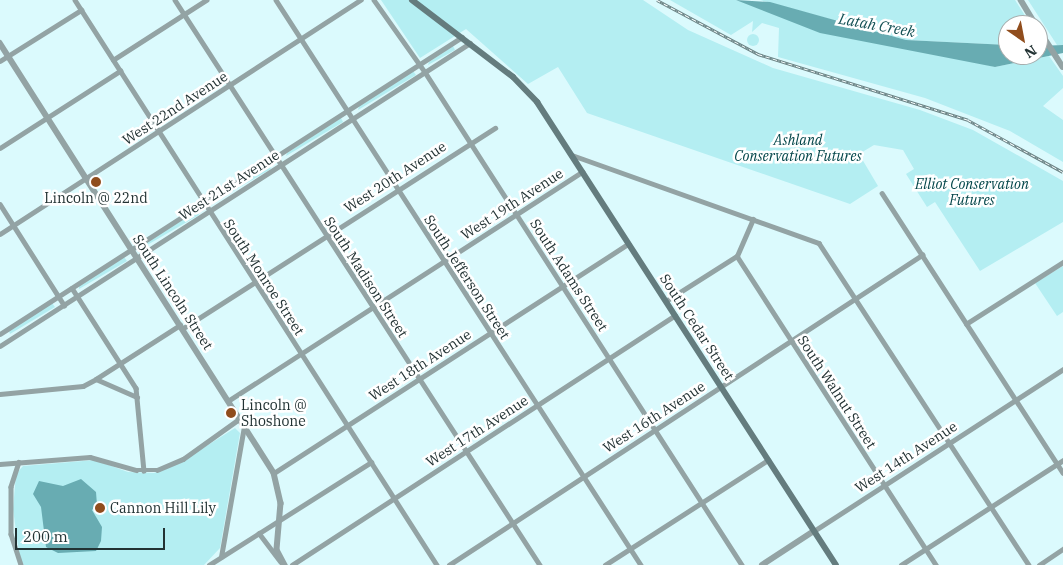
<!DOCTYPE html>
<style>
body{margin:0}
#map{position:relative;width:1063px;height:565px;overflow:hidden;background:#dbfafd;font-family:"IBM Plex Serif",serif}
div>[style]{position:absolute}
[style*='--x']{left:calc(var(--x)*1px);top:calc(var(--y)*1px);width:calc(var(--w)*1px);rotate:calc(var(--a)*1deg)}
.green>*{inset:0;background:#b4eef2}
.round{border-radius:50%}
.water>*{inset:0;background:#68acb2}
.minor>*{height:4.5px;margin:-2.25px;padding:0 2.25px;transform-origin:2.25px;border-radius:2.25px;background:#93a3a4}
.tertiary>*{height:5.5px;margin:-2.75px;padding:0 2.75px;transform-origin:2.75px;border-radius:2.75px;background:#93a3a4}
.secondary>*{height:6px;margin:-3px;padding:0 3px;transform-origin:3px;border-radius:3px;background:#647c7e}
.rail>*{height:3px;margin-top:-1.5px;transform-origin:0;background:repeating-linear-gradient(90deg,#fff 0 4px,#6a8082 0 8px);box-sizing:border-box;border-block:1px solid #6a8082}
.dots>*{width:14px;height:14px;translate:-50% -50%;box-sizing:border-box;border:2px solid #fff;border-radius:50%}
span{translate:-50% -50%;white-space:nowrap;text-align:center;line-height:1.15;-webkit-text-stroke:5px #fff;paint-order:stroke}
.street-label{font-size:14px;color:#223233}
.park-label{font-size:14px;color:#024549;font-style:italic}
.poi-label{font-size:14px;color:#223233}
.left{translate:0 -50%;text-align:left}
.water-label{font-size:15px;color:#135054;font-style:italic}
.north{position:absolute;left:998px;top:15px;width:50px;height:50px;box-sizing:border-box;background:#fff;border:1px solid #a7adad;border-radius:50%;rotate:147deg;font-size:14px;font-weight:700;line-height:20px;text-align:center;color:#223233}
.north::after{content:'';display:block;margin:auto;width:18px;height:22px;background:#904d1d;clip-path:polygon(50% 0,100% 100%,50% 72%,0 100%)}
.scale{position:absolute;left:15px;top:528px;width:150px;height:22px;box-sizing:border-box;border:2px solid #223233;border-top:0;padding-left:6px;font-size:15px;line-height:18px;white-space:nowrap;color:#223233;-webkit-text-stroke:4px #fff;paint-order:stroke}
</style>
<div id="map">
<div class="green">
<i style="clip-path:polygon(381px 0,643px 0,688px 30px,773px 68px,920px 110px,973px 130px,1063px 181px,1063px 222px,980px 271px,935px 202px,927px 207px,906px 174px,914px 169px,903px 150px,874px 145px,859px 154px,878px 186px,850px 204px,587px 113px,558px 67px,528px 84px,466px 29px,420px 58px)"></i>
<i style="clip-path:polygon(670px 0,736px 0,995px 67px,1049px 56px,1063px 76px,1063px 88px,1043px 106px,1063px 120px,1063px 162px,1010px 131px,925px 98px,778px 57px,779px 28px,762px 23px,752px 32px,753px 21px,731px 35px)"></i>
<i style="clip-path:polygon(760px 0,1015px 0,1031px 25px,1008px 25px,1008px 45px,906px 40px)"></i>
<i style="clip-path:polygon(1028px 0,1063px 0,1063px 45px,1057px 45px)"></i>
<i class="round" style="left:747px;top:34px;width:12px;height:12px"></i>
<i style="clip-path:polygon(453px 46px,455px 50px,428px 65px,429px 62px)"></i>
<i style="clip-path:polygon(413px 71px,416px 75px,358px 110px,359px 106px)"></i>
<i style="clip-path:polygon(341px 118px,343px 122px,286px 156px,287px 153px)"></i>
<i style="clip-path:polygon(268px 165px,271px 169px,214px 202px,214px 199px)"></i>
<i style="clip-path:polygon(197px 211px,199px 215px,142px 248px,142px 245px)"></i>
<i style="clip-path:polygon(124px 257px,127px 261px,79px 289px,79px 286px)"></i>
<i style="clip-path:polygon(1063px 266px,1063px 312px,1057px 316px,1035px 283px)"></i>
<i style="clip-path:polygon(52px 303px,55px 307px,10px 334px,9px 331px)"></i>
<i style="clip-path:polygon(235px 428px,240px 433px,220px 548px,204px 565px,24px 565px,20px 560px,13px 509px,16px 474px,23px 466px,95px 460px,128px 472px,154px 473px,184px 460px)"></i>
</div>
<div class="water">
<i style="clip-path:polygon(736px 0,770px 2px,906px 40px,1008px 45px,1008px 55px,1038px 55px,1038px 46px,1063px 45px,1063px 53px,995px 67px,820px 33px)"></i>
<i style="clip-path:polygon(81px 479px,96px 492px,97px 505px,92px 510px,102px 527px,101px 541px,96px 551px,58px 553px,46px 547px,41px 507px,33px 494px,39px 481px,63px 486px)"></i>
</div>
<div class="minor">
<i style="--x:75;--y:0;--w:671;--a:57.35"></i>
<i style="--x:175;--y:0;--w:673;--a:57.14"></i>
<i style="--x:276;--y:0;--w:673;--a:57.14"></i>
<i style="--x:374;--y:0;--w:88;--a:54.7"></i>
<i style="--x:425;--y:72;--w:586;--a:57.26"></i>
<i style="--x:113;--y:60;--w:111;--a:-32.8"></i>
<i style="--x:0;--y:61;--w:96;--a:-32.2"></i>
<i style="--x:0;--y:148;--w:143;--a:-32.7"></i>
<i style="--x:572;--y:155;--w:262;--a:19.6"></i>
<i style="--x:819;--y:243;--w:384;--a:56.9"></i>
<i style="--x:882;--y:193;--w:333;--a:57.1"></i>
<i style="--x:0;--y:204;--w:120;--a:57.6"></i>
<i style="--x:0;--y:234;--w:430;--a:-33"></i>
<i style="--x:737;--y:256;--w:368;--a:57.2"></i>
<i style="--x:72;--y:288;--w:119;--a:57.4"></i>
<i style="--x:136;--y:388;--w:83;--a:84.5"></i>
<i style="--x:666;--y:301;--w:84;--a:-32.4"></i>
<i style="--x:737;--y:256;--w:40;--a:-66.6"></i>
<i style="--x:966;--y:324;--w:115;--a:-32.6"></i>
<i style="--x:182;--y:329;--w:372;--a:-32.7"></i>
<i style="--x:0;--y:334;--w:549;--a:-32.74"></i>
<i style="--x:0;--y:346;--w:559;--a:-32.81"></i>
<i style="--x:96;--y:379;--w:100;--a:-32.7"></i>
<i style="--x:0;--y:394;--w:83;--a:-5.5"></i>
<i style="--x:83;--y:386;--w:15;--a:-28"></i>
<i style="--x:96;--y:379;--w:45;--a:23.7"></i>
<i style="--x:228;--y:401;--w:422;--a:-32.9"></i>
<i style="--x:19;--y:462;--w:26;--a:108"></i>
<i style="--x:11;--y:487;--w:47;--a:90"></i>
<i style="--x:11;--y:534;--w:33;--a:72"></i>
<i style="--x:0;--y:464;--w:90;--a:-4.4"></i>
<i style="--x:90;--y:457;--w:48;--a:15.8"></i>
<i style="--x:136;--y:470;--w:21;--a:0"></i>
<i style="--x:157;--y:470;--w:28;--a:-23"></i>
<i style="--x:183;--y:459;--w:69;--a:-35.5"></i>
<i style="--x:274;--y:473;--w:422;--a:-32.9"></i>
<i style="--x:814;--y:531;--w:297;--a:-33"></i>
<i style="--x:259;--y:533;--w:36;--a:53"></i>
<i style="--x:221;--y:557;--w:132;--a:-80"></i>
<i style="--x:209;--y:565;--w:192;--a:-32.4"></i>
<i style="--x:292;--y:565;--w:457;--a:-33.1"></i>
<i style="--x:449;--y:565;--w:566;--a:-33.24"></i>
<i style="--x:605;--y:565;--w:194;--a:-32.8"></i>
<i style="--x:901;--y:565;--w:193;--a:-32.9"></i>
<i style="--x:1039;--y:565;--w:29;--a:-34"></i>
</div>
<div class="tertiary">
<i style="--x:1021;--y:0;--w:29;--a:59"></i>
<i style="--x:1038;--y:28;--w:46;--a:57.3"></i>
<i style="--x:0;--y:43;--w:510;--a:57.49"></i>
<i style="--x:274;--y:473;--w:31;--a:77"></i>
<i style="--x:281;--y:503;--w:47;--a:94.9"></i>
<i style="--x:277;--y:550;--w:17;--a:62"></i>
<i style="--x:762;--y:565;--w:62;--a:-33.2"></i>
</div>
<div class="secondary">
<i style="--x:412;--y:0;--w:127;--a:37.3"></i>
<i style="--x:513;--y:77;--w:35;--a:46"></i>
<i style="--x:537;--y:102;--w:551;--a:57.15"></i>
</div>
<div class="rail">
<i style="--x:657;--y:0;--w:115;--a:28.1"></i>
<i style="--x:758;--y:54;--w:220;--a:17.4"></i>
<i style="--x:968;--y:120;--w:108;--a:28.7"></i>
</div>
<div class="dots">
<i style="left:96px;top:182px;background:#904d1d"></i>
<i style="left:231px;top:413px;background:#904d1d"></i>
<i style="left:100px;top:508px;background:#904d1d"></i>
</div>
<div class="street-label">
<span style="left:175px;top:108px;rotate:-33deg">West 22nd Avenue</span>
<span style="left:395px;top:177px;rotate:-33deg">West 20th Avenue</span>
<span style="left:229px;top:185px;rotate:-33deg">West 21st Avenue</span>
<span style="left:512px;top:204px;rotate:-33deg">West 19th Avenue</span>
<span style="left:569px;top:275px;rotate:57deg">South Adams Street</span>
<span style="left:264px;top:277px;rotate:57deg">South Monroe Street</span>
<span style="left:366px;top:277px;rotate:57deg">South Madison Street</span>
<span style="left:467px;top:277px;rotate:57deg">South Jefferson Street</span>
<span style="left:173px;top:292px;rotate:57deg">South Lincoln Street</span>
<span style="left:697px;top:327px;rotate:57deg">South Cedar Street</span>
<span style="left:420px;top:365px;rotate:-33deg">West 18th Avenue</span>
<span style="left:837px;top:392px;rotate:57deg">South Walnut Street</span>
<span style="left:654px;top:417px;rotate:-33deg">West 16th Avenue</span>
<span style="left:477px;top:431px;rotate:-33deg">West 17th Avenue</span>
<span style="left:906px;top:457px;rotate:-33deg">West 14th Avenue</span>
</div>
<div class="park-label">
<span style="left:798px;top:148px">Ashland<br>Conservation Futures</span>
<span style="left:972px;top:192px">Elliot Conservation<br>Futures</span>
</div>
<div class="poi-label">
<span style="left:96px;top:198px">Lincoln @ 22nd</span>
<span class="left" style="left:241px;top:413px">Lincoln @<br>Shoshone</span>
<span class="left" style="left:110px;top:508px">Cannon Hill Lily</span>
</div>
<div class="water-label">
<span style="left:877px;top:25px;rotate:10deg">Latah Creek</span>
</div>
<div class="north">N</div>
<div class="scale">200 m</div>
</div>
